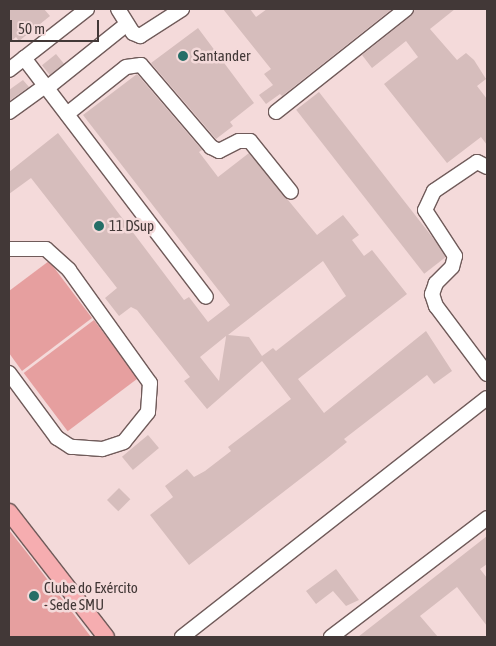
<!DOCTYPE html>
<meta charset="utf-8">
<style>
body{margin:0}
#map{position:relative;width:496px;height:646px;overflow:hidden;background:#f4dada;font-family:"Asap Condensed",sans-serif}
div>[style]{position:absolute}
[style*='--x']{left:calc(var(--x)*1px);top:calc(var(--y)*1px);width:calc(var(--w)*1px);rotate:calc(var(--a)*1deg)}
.green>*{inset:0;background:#e69f9f;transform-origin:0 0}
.building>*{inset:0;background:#d6bdbc;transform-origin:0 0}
.roads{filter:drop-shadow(1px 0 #705b5a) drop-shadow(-1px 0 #705b5a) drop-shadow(0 1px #705b5a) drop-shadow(0 -1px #705b5a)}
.minor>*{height:14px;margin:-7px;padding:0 7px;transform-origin:7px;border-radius:7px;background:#fff}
.major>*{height:16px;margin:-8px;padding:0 8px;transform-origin:8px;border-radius:8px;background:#f6adb0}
.dots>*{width:14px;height:14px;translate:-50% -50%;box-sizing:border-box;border:2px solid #f4dada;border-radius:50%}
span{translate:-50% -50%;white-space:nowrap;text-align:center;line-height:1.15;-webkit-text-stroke:5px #f4dada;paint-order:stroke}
.poi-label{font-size:15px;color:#423837}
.left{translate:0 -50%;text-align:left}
.frame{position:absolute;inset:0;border:10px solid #423837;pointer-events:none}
.scale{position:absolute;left:10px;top:20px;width:89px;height:22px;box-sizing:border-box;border:2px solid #423837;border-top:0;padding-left:6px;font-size:15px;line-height:18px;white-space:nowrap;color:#423837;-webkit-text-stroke:4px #f4dada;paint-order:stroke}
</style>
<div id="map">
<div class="green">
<i style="clip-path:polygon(49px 261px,92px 318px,22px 371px,9px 353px,9px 291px)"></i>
<i style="left:94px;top:320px;width:73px;height:88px;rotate:53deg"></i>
<i style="clip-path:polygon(9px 530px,28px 554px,91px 637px,9px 637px)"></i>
</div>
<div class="building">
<i style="clip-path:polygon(9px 9px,44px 9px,50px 16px,19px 41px,16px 37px,9px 43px)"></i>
<i style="clip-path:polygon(223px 9px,250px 9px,256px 17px,267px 9px,392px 9px,282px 96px,280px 94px,266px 104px,259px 95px,273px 85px,264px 74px,271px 69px)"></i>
<i style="clip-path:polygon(415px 9px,455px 9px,430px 29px,457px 60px,466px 53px,474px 60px,486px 79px,477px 86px,487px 99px,487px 145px,481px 137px,447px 163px,384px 84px,418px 57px,406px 41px,372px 68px,362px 55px,411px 16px)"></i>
<i style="clip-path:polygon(198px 28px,254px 103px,230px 122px,233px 126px,216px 139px,151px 63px)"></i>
<i style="left:56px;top:54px;width:13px;height:18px;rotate:51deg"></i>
<i style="clip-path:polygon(evenodd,137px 74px,202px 150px,199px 152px,218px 177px,249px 153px,317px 235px,343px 215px,359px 235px,352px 240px,364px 256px,372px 250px,407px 294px,298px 379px,324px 413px,426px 331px,452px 371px,434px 384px,427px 375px,344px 439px,347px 442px,326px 459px,189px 565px,150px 515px,173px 497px,165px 486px,187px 469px,194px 477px,205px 471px,231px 451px,228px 447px,291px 399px,262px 361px,207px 409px,184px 381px,190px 377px,137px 310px,131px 307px,119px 316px,105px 298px,117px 288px,31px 178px,9px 194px,9px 172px,58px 133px,184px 300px,189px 297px,208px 322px,230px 305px,83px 115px,137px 74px,323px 261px,346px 296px,276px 351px,273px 348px,262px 356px,249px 337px,228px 335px,323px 261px,137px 74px,226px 336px,226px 337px,219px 381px,200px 357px,226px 336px)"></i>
<i style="clip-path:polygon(23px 80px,29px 87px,9px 101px,9px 90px)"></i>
<i style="left:319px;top:92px;width:208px;height:29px;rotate:52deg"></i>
<i style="left:148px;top:435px;width:17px;height:34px;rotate:50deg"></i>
<i style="left:119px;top:488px;width:16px;height:17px;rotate:45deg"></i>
<i style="clip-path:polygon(487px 536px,487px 564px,480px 569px,487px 578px,487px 626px,457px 587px,420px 616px,438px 637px,358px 637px)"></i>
<i style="clip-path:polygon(336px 569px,359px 600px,346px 606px,333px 591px,316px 604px,306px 591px)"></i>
</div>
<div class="roads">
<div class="minor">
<i style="--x:118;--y:9;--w:28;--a:58"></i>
<i style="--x:133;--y:33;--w:8;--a:23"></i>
<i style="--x:140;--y:36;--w:50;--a:-32.7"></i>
<i style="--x:24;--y:58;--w:300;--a:52.7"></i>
<i style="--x:9;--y:70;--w:99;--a:-38"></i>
<i style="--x:47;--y:88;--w:102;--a:-38.7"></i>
<i style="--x:9;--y:112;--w:44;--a:-35.8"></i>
<i style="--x:276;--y:112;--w:166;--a:-38.4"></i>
<i style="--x:67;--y:114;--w:75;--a:-38.5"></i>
<i style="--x:126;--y:67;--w:15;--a:-8"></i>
<i style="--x:141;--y:65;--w:108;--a:49.5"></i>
<i style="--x:211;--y:147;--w:9;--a:27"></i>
<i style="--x:219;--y:151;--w:22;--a:-27"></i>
<i style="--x:239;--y:141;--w:11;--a:0"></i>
<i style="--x:250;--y:141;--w:65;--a:51.2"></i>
<i style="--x:487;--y:167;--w:11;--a:-153"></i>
<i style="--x:477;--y:162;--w:52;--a:146"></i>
<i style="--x:434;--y:191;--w:21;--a:115"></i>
<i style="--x:425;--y:210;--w:55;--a:56.9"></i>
<i style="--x:455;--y:256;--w:11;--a:105"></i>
<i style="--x:452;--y:267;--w:23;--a:135"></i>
<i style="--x:436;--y:283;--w:12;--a:110"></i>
<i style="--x:432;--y:294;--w:13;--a:72"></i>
<i style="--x:436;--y:306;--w:85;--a:53.1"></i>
<i style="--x:9;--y:249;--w:37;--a:0"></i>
<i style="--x:46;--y:249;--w:31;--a:42"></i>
<i style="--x:69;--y:270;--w:139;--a:54.4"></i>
<i style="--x:150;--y:383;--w:29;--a:94"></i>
<i style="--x:148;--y:412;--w:38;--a:129"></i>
<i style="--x:124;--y:442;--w:23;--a:162"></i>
<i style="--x:102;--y:449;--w:31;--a:-176"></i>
<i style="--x:71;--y:447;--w:17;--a:-147"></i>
<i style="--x:57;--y:438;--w:81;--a:-126.4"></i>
<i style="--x:182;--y:637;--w:387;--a:-38.1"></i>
<i style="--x:331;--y:637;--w:196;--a:-37.3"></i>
</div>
<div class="major">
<i style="--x:9;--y:512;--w:158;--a:52.2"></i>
</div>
</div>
<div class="dots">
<i style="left:183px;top:56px;background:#256e67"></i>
<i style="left:99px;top:226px;background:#256e67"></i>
<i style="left:34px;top:596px;background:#256e67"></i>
</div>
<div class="poi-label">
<span class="left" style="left:193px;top:56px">Santander</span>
<span class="left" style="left:109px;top:226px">11 DSup</span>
<span class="left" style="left:44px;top:596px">Clube do Exército<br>- Sede SMU</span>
</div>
<div class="frame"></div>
<div class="scale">50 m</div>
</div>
